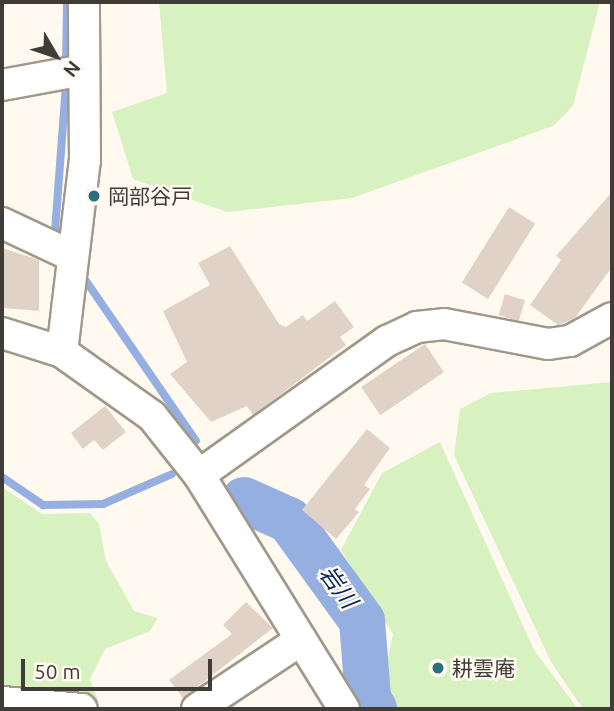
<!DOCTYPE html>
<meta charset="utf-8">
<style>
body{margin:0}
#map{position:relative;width:614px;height:711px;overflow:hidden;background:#fff9f0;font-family:Ubuntu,"Noto Sans JP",sans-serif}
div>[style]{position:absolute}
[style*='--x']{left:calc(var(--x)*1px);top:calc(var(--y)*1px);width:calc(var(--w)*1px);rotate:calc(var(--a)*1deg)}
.green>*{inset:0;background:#d8f1c0}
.stream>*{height:8px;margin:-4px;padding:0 4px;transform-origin:4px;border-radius:4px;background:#95b0e0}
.river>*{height:46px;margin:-23px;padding:0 23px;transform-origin:23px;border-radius:23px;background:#95b0e0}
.building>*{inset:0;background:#e1d2c7;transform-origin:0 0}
.roads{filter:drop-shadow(2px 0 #a2988a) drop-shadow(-2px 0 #a2988a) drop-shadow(0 2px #a2988a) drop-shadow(0 -2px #a2988a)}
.minor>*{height:30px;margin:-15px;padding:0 15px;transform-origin:15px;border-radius:15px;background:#fff}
.dots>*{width:19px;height:19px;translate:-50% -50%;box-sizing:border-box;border:4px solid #fff9f0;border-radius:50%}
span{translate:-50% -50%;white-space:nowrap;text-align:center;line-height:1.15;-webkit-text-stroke:5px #fff9f0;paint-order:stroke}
.poi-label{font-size:21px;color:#403c37}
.left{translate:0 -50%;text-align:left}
.water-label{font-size:23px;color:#09275f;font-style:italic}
.frame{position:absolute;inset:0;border:4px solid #403c37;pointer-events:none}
.north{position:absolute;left:21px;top:21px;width:70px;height:70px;-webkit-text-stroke:5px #fff9f0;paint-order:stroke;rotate:129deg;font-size:19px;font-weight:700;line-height:28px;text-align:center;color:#403c37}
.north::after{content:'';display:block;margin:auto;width:24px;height:32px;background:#403c37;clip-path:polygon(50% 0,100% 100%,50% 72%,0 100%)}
.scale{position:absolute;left:21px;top:659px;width:191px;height:32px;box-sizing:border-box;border:4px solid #403c37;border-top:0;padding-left:9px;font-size:21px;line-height:24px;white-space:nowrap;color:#403c37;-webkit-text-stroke:5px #fff9f0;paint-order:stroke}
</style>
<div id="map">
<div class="green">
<i style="clip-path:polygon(159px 2px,600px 2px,573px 106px,553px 126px,352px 198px,227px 212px,133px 179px,112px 112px,167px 93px)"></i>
<i style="clip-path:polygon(612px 382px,612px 709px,583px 709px,551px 662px,454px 455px,460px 409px,491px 393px)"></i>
<i style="clip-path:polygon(440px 442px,534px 650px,578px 709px,392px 709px,381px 689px,393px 634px,341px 550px,382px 473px)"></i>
<i style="clip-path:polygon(2px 487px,42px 514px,90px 513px,99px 524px,106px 561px,134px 611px,158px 618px,150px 631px,105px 649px,90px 679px,99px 702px,2px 691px)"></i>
</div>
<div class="stream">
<i style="--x:66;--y:62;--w:60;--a:-89"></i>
<i style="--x:55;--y:231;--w:148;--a:-85.7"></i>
<i style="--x:86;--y:281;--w:194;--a:55.5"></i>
<i style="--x:2;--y:477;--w:50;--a:34.3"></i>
<i style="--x:43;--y:505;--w:60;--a:-1"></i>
<i style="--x:103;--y:504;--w:75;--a:-23.5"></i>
</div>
<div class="river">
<i style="--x:244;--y:500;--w:49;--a:24"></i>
<i style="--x:289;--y:520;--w:125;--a:54.1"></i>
<i style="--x:362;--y:621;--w:77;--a:85.5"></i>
<i style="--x:368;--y:698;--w:13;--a:61"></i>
</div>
<div class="building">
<i style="clip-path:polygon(612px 192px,612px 267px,575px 318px,558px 325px,530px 305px,561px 260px,556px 256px)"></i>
<i style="left:509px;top:207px;width:31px;height:89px;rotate:32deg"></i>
<i style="clip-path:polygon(230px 246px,279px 324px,286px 327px,303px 315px,307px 321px,335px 301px,354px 327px,340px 337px,346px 345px,253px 415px,247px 406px,211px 422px,170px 374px,187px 362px,163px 311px,210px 285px,198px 263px)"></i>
<i style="clip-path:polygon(2px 248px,39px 260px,39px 311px,2px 308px)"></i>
<i style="left:505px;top:294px;width:21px;height:22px;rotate:17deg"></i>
<i style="left:425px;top:344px;width:34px;height:77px;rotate:56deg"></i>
<i style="clip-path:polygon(105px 406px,126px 432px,103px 450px,94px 440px,83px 449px,71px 433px)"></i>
<i style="clip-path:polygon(367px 429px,390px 448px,364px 485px,370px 489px,355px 509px,359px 512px,336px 539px,302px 510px)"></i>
<i style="clip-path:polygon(246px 602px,273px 628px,183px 698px,169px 680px,232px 634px,223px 625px)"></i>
</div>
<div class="roads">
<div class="minor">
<i style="--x:2;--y:85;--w:83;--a:-10.4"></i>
<i style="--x:2;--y:223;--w:77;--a:25.2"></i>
<i style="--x:2;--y:333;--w:63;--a:17.6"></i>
<i style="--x:62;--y:352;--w:110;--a:35.4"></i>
<i style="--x:152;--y:416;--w:75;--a:51.5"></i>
<i style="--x:199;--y:475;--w:275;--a:58.2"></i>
<i style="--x:62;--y:352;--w:193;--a:-83.2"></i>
<i style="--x:85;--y:160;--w:158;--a:-90.4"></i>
<i style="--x:199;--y:475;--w:231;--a:-35.5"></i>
<i style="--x:387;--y:341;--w:33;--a:-25"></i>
<i style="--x:417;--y:327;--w:27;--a:-6"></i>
<i style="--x:444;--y:324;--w:106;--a:10.9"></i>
<i style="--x:548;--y:344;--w:22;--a:-8"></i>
<i style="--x:570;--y:341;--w:48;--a:-28.7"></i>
<i style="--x:2;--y:702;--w:80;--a:5"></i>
<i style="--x:197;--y:709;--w:125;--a:-33.6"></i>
</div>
</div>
<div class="dots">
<i style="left:94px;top:196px;background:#296f7d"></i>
<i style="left:438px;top:668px;background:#296f7d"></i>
</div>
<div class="poi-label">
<span class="left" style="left:108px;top:196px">岡部谷戸</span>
<span class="left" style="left:452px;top:668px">耕雲庵</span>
</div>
<div class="water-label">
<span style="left:338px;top:587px;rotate:54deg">岩川</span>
</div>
<div class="frame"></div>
<div class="north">N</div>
<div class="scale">50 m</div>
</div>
